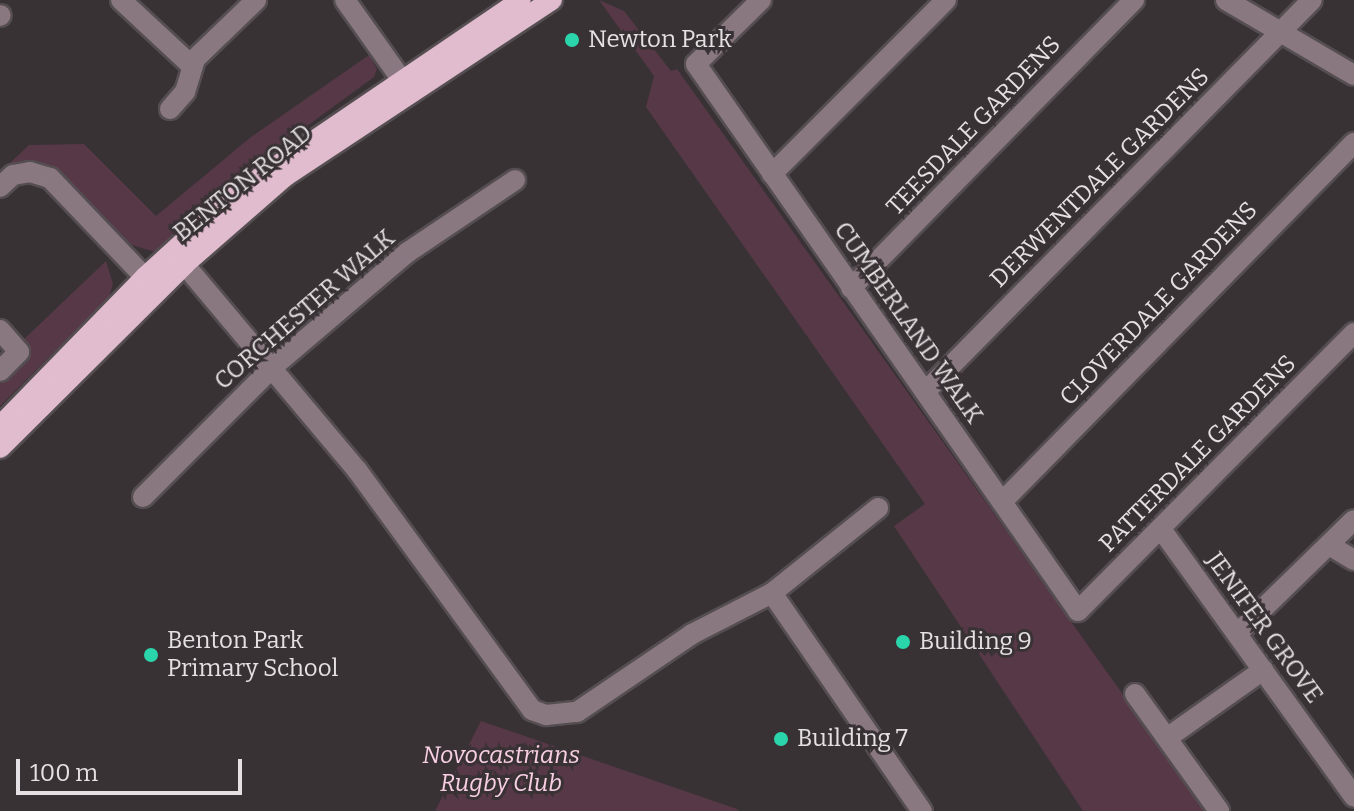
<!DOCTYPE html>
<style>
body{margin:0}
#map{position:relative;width:1354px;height:811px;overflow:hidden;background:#393235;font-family:Bitter,serif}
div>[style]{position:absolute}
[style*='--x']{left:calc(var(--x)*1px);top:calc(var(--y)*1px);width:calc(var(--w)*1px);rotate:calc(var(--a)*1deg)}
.green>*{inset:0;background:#563847}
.roads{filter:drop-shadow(2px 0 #554e51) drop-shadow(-2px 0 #554e51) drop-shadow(0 2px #554e51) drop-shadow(0 -2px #554e51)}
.minor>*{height:20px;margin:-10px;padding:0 10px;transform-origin:10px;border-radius:10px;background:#8a7881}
.major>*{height:20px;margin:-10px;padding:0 10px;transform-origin:10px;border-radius:10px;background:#e1bcce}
.dots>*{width:22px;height:22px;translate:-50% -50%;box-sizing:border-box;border:4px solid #393235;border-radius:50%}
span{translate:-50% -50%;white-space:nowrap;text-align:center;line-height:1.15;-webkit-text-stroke:6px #393235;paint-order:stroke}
.poi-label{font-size:24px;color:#e5e0e3}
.left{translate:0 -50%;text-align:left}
.street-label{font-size:24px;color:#e5e0e3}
.park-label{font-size:24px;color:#f8cfe3;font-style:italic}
.scale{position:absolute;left:16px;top:759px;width:226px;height:36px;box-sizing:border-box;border:4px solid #e5e0e3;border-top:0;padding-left:10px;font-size:24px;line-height:28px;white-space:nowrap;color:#e5e0e3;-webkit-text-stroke:6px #393235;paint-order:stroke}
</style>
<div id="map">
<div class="green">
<i style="clip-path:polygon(599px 0,624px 11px,671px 71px,677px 69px,1206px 811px,1083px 811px,894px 526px,925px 504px,646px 107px,654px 76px)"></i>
<i style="clip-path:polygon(369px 55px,377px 69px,374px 77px,214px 194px,155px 252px,129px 244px,63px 180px,20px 164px,8px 165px,29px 145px,84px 144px,156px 216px,251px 137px)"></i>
<i style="clip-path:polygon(106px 261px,113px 284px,109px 297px,0 406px,0 384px,18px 366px,21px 342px)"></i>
<i style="clip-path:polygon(481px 721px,737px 809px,739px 811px,435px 811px)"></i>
</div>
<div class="roads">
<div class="minor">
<i style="--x:121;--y:0;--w:96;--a:42.9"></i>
<i style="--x:345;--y:0;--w:114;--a:54.6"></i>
<i style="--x:761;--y:0;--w:91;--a:135.4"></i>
<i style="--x:696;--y:64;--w:667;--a:55.07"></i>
<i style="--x:1078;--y:611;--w:392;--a:-45.2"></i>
<i style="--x:1226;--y:0;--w:148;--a:30.4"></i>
<i style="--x:0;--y:16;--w:1;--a:-45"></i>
<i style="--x:170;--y:109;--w:23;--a:-49"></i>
<i style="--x:185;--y:92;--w:34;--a:-73"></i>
<i style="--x:195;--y:59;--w:85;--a:-44"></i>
<i style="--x:772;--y:174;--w:246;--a:-45"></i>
<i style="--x:0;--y:187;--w:18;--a:-43"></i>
<i style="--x:13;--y:175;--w:17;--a:-10"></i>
<i style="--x:30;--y:172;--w:21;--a:17"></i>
<i style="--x:50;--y:178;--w:152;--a:46.3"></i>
<i style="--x:174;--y:252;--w:285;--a:50"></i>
<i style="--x:357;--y:470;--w:297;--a:53.9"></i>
<i style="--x:532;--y:710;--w:15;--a:20"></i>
<i style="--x:546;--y:715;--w:31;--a:-6"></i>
<i style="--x:577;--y:712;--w:139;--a:-34.1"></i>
<i style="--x:692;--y:634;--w:90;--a:-27.1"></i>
<i style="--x:772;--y:593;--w:136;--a:-38.7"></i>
<i style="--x:851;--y:288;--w:404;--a:-45.5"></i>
<i style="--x:0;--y:330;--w:29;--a:49"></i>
<i style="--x:19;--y:352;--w:27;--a:135"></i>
<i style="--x:926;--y:391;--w:549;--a:-45.37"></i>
<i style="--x:143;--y:497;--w:185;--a:-45"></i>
<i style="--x:274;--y:366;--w:176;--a:-40.4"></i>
<i style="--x:408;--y:252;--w:129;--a:-33.9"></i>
<i style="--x:1002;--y:502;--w:503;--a:-45.56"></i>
<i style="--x:1161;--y:529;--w:330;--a:54.2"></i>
<i style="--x:1329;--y:545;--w:29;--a:31"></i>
<i style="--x:772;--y:593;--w:265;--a:55.5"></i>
<i style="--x:1237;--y:634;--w:163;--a:-44.3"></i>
<i style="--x:1135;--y:694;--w:144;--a:54.3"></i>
<i style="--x:1167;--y:738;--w:118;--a:-35.3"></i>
</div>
<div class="major">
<i style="--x:0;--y:426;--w:208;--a:-45.8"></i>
<i style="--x:145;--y:277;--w:125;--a:-42.4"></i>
<i style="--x:237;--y:193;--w:343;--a:-34.2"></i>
<i style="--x:0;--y:448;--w:261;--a:-44.8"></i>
<i style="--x:185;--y:264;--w:134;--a:-41.1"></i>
<i style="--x:286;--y:176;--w:319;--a:-33.5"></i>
</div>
</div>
<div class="dots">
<i style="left:572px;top:40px;background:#2bd5ac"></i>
<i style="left:903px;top:642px;background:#2bd5ac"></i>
<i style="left:151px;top:655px;background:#2bd5ac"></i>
<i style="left:781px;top:739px;background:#2bd5ac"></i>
</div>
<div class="poi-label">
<span class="left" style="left:588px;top:40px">Newton Park</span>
<span class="left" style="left:167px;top:655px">Benton Park<br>Primary School</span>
<span class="left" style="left:919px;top:642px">Building 9</span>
<span class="left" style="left:797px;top:739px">Building 7</span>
</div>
<div class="street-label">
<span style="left:974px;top:126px;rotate:-46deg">TEESDALE GARDENS</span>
<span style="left:1100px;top:178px;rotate:-45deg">DERWENTDALE GARDENS</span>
<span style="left:243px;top:183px;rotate:-39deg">BENTON ROAD</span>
<span style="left:1159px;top:304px;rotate:-46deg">CLOVERDALE GARDENS</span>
<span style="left:305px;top:310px;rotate:-41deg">CORCHESTER WALK</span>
<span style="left:908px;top:323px;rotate:55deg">CUMBERLAND WALK</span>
<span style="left:1198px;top:454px;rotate:-45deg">PATTERDALE GARDENS</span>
<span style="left:1264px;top:628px;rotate:54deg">JENIFER GROVE</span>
</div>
<div class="park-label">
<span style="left:501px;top:770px">Novocastrians<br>Rugby Club</span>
</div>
<div class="scale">100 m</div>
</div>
